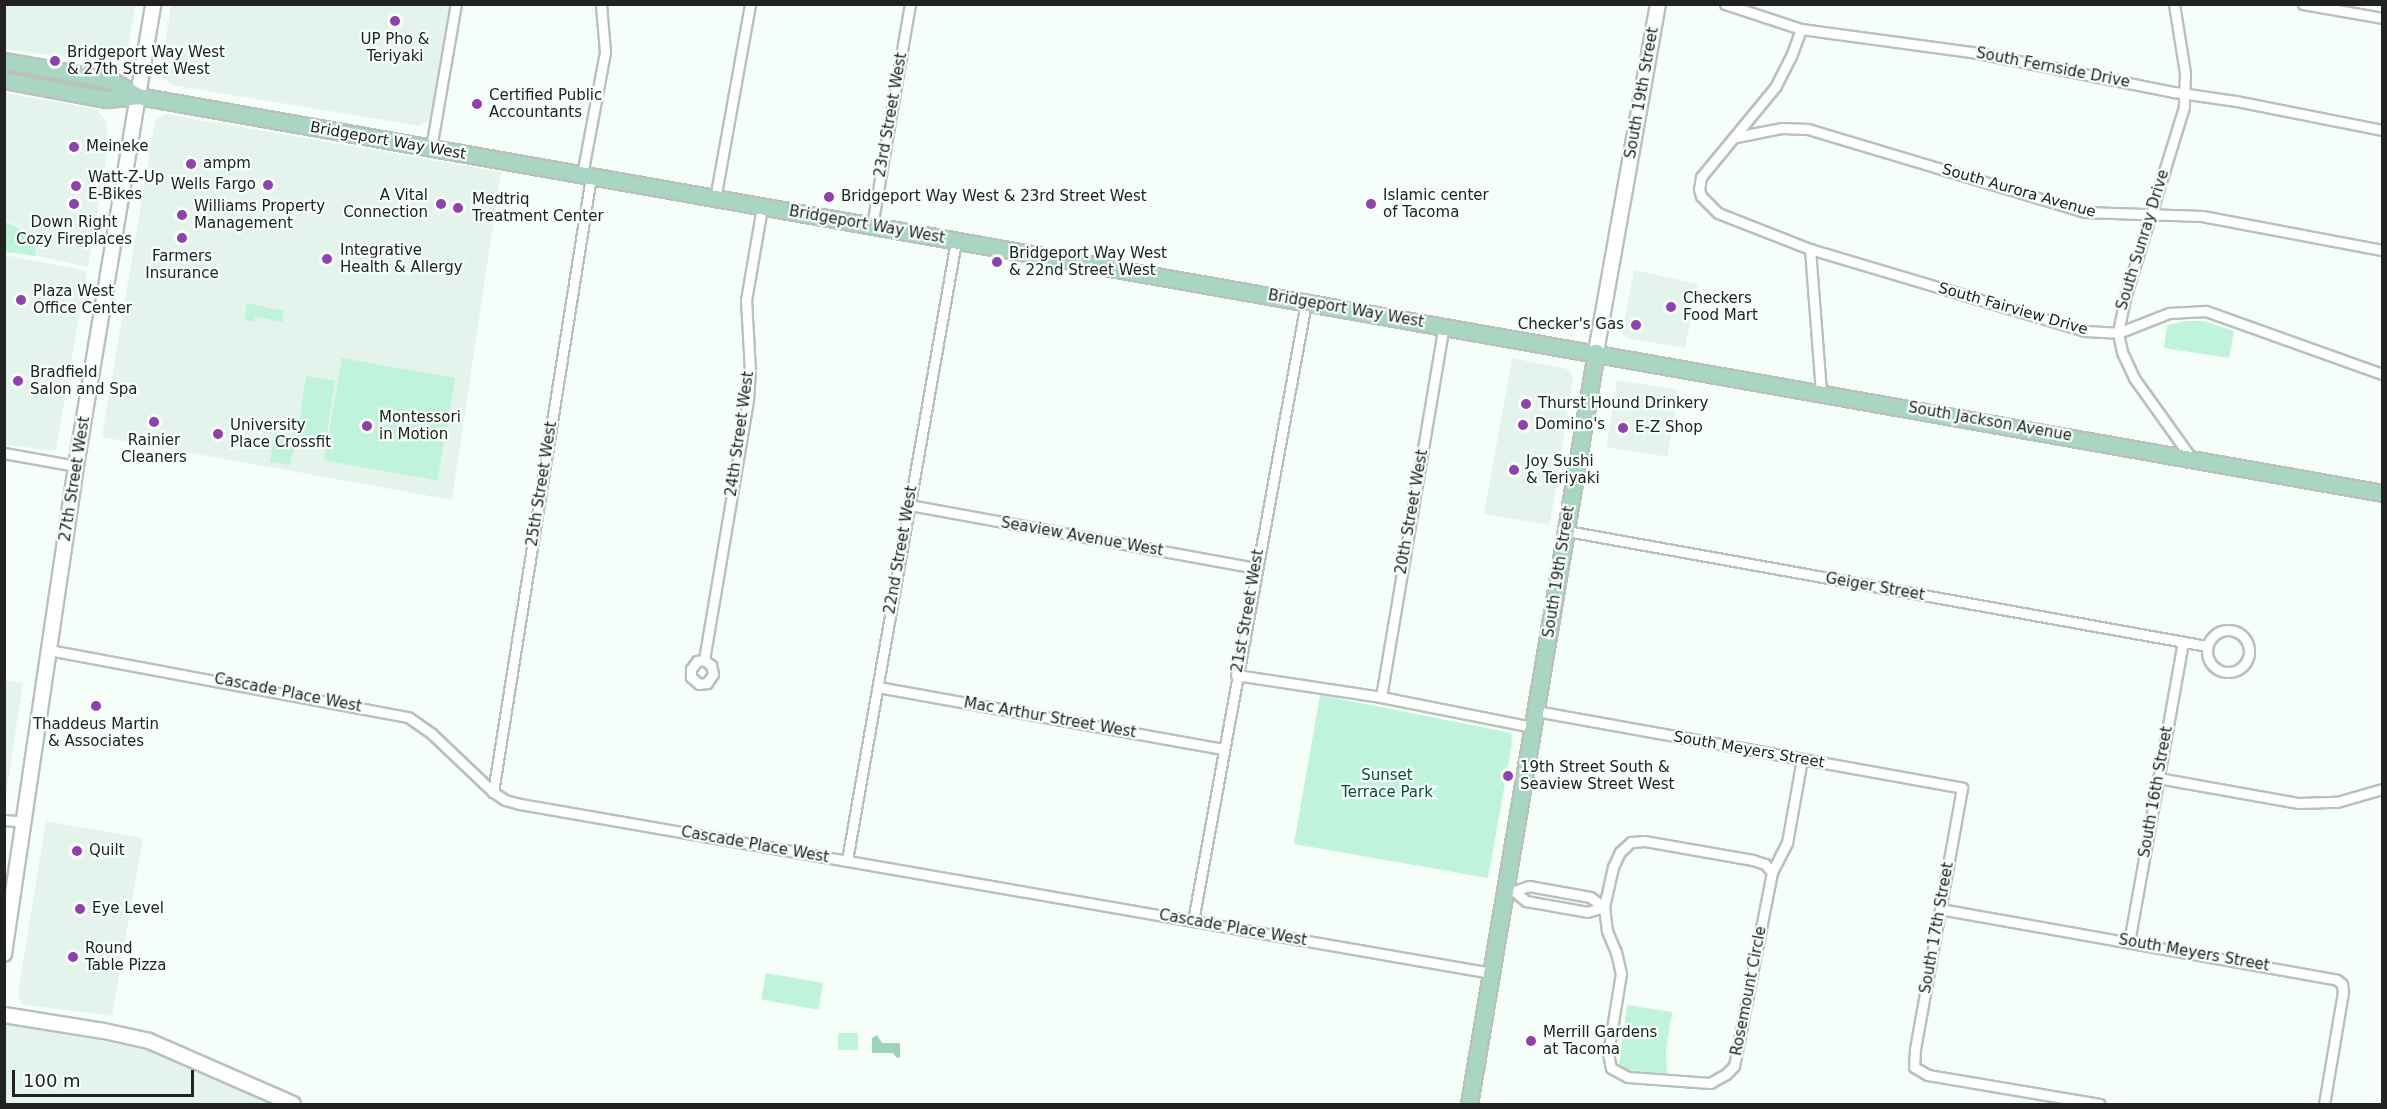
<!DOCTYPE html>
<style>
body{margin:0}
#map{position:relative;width:2387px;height:1109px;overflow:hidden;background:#f6fefa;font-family:"DejaVu Sans",sans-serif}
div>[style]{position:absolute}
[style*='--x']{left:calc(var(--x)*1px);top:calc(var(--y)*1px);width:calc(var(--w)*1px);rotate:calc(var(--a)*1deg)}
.built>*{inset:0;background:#e4f4ec;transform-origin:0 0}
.green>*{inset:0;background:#c0f3dc;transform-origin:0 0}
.water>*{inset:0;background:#9ad5bb}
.roads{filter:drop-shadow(2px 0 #b9c1bd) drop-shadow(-2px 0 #b9c1bd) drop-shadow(0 2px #b9c1bd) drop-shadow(0 -2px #b9c1bd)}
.street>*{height:9px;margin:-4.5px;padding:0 4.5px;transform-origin:4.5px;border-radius:4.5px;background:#fff}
.street>.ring{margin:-4.5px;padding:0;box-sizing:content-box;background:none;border:9px solid #fff;border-radius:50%}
.secondary>*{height:14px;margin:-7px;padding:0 7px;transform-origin:7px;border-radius:7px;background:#fff}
.primary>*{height:15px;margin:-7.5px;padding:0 7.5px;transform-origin:7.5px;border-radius:7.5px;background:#a8d6c2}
.dots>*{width:16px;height:16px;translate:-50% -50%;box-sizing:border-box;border:3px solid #f6fefa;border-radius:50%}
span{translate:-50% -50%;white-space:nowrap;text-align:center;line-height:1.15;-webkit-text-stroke:4.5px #f6fefa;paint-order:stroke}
.poi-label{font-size:15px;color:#202321}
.left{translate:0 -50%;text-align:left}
.right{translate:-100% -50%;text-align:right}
.street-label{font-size:15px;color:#202321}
.park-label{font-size:15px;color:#005038}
.frame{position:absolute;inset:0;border:6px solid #202321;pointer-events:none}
.scale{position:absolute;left:12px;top:1070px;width:182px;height:27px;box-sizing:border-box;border:3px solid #202321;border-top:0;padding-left:8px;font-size:18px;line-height:21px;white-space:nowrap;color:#202321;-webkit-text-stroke:4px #f6fefa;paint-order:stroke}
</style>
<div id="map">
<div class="built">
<i style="clip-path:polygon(4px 5px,135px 5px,128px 49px,118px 59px,95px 61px,5px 49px)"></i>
<i style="clip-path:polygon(171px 5px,450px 5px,431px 118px,420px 126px,172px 85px,163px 78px,161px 73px)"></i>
<i style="clip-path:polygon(5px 93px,96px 109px,107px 123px,108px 148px,88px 267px,37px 256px,36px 242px,24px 229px,5px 220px)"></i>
<i style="clip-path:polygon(165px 114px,501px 172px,452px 500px,102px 437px,155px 121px)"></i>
<i style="clip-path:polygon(4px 255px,87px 271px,56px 449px,52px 451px,5px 444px)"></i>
<i style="clip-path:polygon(1634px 270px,1698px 284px,1685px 348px,1626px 338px,1622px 333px)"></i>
<i style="clip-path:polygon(1512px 358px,1567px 369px,1573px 377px,1550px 525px,1484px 514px)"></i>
<i style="left:1617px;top:380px;width:62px;height:68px;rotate:9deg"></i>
<i style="clip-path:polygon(5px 680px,23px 683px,5px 802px,4px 680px)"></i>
<i style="clip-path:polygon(46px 821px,143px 838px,112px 1016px,25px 1005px,20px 1001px,18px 993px)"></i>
<i style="clip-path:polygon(4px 1015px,127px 1035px,293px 1104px,5px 1104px)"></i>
</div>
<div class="green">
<i style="clip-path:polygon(4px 221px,23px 230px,36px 243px,36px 256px,5px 252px)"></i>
<i style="clip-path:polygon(247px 303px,284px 311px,282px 322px,255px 317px,254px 322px,244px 320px)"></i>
<i style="clip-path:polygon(2186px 321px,2203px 321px,2234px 331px,2229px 358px,2164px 348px,2167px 325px)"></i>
<i style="left:342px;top:358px;width:115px;height:104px;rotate:10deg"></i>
<i style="clip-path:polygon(306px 376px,335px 380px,326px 440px,297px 436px,290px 465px,270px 462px,274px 433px,297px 436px)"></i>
<i style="clip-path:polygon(1320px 695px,1511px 733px,1512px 743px,1488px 878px,1294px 844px)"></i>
<i style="left:766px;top:973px;width:58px;height:27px;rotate:10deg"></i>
<i style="clip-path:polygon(1627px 1005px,1672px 1012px,1666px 1051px,1667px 1076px,1625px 1069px,1619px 1065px)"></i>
<i style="left:838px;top:1033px;width:20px;height:17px"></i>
</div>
<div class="water">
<i style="clip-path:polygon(877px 1035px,882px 1043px,900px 1043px,900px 1057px,897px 1058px,893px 1053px,872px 1053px,872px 1038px)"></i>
</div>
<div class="roads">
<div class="street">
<i style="--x:1725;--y:4;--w:80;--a:18.2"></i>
<i style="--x:1801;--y:29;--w:179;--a:7.7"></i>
<i style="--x:1978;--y:53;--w:200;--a:11.3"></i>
<i style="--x:2174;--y:92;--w:63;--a:8.3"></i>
<i style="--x:2236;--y:101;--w:149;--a:11.2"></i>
<i style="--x:2174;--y:4;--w:70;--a:80.9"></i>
<i style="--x:2185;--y:73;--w:34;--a:92"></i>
<i style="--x:2184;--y:107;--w:196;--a:107.2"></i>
<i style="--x:2126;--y:294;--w:40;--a:102"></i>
<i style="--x:2118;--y:333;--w:19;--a:78"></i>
<i style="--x:2122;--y:352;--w:29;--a:65"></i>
<i style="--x:2134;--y:378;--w:100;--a:54.4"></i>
<i style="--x:2303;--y:4;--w:80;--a:10"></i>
<i style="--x:1801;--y:29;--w:29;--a:110"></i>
<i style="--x:1791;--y:56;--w:34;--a:117"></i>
<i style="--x:1776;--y:86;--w:118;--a:129.5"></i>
<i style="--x:1701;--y:177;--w:12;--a:99"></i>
<i style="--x:1699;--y:189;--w:7;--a:74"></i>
<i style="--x:1701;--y:196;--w:24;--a:45"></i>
<i style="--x:1718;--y:213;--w:99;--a:21.4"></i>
<i style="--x:1810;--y:249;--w:287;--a:16.6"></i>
<i style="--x:2085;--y:331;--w:33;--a:3"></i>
<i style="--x:2118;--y:333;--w:55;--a:-21.4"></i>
<i style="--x:2169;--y:313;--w:37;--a:-3"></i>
<i style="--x:2206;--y:311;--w:187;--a:19.7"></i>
<i style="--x:1736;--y:137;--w:47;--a:-11.1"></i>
<i style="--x:1782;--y:128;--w:26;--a:2"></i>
<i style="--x:1808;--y:129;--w:288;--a:16.7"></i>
<i style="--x:2084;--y:212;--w:118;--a:1.9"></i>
<i style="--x:2202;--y:216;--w:183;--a:10.7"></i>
<i style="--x:431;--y:148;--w:146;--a:-80.2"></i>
<i style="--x:582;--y:175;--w:125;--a:-79.4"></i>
<i style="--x:605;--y:52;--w:48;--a:-94.8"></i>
<i style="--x:715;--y:199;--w:198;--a:-79.8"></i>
<i style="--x:872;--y:226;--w:225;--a:-80.3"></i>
<i style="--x:1810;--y:249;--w:143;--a:85.6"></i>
<i style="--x:4;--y:453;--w:73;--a:10.2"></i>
<i style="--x:909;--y:505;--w:353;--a:10.3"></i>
<i style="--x:1567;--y:531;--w:650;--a:10.19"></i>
<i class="ring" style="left:2207px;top:630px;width:33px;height:33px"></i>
<i style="--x:49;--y:650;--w:365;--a:10.6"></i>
<i style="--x:408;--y:717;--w:28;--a:35"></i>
<i style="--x:431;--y:733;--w:86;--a:43.6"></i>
<i style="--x:493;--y:792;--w:14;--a:34"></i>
<i style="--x:505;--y:800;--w:16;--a:15"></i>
<i style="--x:520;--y:804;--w:986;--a:9.87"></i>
<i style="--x:704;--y:660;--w:9;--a:36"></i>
<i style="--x:711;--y:665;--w:9;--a:77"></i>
<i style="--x:713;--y:674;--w:11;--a:124"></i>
<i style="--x:707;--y:683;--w:8;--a:173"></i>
<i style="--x:699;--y:684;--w:11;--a:-139"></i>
<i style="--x:691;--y:677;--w:8;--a:-90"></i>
<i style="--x:691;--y:669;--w:10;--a:-53"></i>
<i style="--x:697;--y:661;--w:7;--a:-8"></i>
<i style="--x:704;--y:660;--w:265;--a:-80.4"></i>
<i style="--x:748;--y:399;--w:28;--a:-86"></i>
<i style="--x:750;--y:371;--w:71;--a:-93.2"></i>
<i style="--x:746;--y:300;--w:94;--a:-80.2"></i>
<i style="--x:1236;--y:675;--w:147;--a:8.6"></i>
<i style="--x:1381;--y:697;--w:155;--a:11.2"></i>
<i style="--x:878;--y:687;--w:350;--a:10.2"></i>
<i style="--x:1381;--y:697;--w:376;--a:-80.4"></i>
<i style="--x:1536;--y:711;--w:433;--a:10.2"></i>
<i style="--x:1962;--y:788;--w:265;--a:100.2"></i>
<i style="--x:1915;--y:1049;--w:18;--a:93"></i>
<i style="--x:1914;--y:1067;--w:16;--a:30"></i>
<i style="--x:1928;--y:1075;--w:174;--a:9.6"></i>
<i style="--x:2158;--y:778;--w:143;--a:10.1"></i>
<i style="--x:2299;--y:803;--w:38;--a:-2"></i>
<i style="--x:2337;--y:802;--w:47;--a:-16.1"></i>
<i style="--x:493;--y:792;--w:623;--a:-80.95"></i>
<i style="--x:4;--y:820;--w:21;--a:5"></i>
<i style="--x:847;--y:860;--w:629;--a:-80.01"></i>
<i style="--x:1772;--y:872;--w:11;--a:-131"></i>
<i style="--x:1765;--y:864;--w:13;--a:-162"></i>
<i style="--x:1753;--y:860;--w:111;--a:-170.1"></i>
<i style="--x:1644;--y:841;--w:13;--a:176"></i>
<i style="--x:1631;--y:842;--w:15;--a:138"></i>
<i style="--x:1620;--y:852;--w:17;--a:115"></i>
<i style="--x:1613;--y:867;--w:41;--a:102.7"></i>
<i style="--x:1604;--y:907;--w:24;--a:83"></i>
<i style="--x:1607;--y:931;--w:23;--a:67"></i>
<i style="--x:1616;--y:952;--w:22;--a:77"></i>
<i style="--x:1621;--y:973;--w:81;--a:99.2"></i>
<i style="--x:1608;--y:1053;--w:15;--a:79"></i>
<i style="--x:1611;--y:1068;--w:19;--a:28"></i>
<i style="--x:1628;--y:1077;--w:82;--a:4.2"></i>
<i style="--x:1710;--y:1083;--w:18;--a:-29"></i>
<i style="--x:1726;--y:1074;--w:11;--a:-45"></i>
<i style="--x:1734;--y:1066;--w:198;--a:-78.9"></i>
<i style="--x:1772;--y:872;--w:33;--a:-63"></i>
<i style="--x:1787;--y:843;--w:85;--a:-79.9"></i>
<i style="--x:1505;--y:890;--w:9;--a:6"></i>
<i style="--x:1514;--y:891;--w:16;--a:40"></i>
<i style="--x:1526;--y:901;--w:28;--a:10"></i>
<i style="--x:1554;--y:906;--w:34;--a:10"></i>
<i style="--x:1587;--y:912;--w:18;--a:-16"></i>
<i style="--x:1514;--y:891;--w:16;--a:-18"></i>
<i style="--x:1529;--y:886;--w:62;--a:10.2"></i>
<i style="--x:1590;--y:897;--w:17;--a:36"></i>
<i style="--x:1940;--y:909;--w:403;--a:10.1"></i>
<i style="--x:2337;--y:980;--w:6;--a:39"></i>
<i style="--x:2342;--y:984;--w:8;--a:83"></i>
<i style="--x:2343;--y:992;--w:114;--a:99.6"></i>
<i style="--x:1193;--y:921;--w:629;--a:-79.65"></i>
<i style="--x:2129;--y:942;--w:305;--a:-79.8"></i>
</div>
<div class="secondary">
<i style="--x:1596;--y:352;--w:353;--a:-79.9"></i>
<i style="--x:4;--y:954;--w:493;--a:-81.6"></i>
<i style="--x:76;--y:466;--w:468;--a:-80.5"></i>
<i style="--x:4;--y:1015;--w:101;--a:9.1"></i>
<i style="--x:104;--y:1031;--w:46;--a:12.5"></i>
<i style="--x:149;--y:1041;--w:157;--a:23.6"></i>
</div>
<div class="primary">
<i style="--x:4;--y:61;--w:109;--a:10.1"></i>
<i style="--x:111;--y:80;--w:31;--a:31"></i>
<i style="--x:4;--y:80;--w:104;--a:10.6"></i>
<i style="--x:106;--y:99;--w:32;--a:-5"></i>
<i style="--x:138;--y:96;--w:2279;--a:10.03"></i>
<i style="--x:1469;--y:1104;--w:763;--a:-80.41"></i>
</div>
</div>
<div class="dots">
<i style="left:395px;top:21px;background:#9040af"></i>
<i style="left:55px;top:61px;background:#9040af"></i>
<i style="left:477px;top:104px;background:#9040af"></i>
<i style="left:74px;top:147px;background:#9040af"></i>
<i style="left:191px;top:164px;background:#9040af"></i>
<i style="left:268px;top:185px;background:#9040af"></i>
<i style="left:76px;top:186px;background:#9040af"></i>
<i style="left:829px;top:197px;background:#9040af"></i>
<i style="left:74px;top:204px;background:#9040af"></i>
<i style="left:441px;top:204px;background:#9040af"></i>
<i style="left:1371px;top:204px;background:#9040af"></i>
<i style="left:458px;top:208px;background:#9040af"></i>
<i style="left:182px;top:215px;background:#9040af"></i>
<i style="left:182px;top:238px;background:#9040af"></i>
<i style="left:327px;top:259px;background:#9040af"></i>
<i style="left:997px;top:262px;background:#9040af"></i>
<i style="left:21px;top:300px;background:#9040af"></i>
<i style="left:1671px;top:307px;background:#9040af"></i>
<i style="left:1636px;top:325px;background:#9040af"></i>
<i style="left:18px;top:381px;background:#9040af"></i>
<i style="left:1526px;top:404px;background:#9040af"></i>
<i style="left:154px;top:422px;background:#9040af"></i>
<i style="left:1523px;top:425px;background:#9040af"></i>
<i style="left:367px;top:426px;background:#9040af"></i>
<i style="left:1623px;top:428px;background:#9040af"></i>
<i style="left:218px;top:434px;background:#9040af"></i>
<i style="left:1514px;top:470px;background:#9040af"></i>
<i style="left:96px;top:706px;background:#9040af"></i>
<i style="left:1508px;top:776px;background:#9040af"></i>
<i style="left:77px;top:851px;background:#9040af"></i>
<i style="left:80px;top:909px;background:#9040af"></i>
<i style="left:73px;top:957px;background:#9040af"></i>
<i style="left:1531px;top:1041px;background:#9040af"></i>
</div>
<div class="poi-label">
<span style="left:395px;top:48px">UP Pho &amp;<br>Teriyaki</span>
<span class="left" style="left:67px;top:61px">Bridgeport Way West<br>&amp; 27th Street West</span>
<span class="left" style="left:489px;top:104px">Certified Public<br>Accountants</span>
<span class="left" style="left:86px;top:147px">Meineke</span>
<span class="left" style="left:203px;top:164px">ampm</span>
<span class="left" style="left:88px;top:186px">Watt-Z-Up<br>E-Bikes</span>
<span class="right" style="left:256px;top:185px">Wells Fargo</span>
<span class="right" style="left:428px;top:204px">A Vital<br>Connection</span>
<span class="left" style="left:1383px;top:204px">Islamic center<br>of Tacoma</span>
<span class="left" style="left:841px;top:197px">Bridgeport Way West &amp; 23rd Street West</span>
<span class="left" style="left:472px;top:208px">Medtriq<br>Treatment Center</span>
<span class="left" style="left:194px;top:215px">Williams Property<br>Management</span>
<span style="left:74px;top:231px">Down Right<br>Cozy Fireplaces</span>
<span class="left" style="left:340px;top:259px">Integrative<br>Health &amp; Allergy</span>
<span class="left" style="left:1009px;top:262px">Bridgeport Way West<br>&amp; 22nd Street West</span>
<span style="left:182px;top:265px">Farmers<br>Insurance</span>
<span class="left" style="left:33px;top:300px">Plaza West<br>Office Center</span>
<span class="left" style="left:1683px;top:307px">Checkers<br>Food Mart</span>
<span class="right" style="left:1624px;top:325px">Checker's Gas</span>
<span class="left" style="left:30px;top:381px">Bradfield<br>Salon and Spa</span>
<span class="left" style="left:1538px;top:404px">Thurst Hound Drinkery</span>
<span class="left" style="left:379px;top:426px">Montessori<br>in Motion</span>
<span class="left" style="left:230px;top:434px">University<br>Place Crossfit</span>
<span class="left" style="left:1535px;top:425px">Domino's</span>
<span class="left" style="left:1635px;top:428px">E-Z Shop</span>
<span style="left:154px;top:449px">Rainier<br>Cleaners</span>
<span class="left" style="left:1526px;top:470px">Joy Sushi<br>&amp; Teriyaki</span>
<span style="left:96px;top:733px">Thaddeus Martin<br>&amp; Associates</span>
<span class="left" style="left:1520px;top:776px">19th Street South &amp;<br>Seaview Street West</span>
<span class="left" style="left:89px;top:851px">Quilt</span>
<span class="left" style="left:92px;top:909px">Eye Level</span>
<span class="left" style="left:85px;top:957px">Round<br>Table Pizza</span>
<span class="left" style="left:1543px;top:1041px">Merrill Gardens<br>at Tacoma</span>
</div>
<div class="street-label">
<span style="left:2053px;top:68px;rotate:11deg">South Fernside Drive</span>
<span style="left:1642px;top:93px;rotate:-80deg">South 19th Street</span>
<span style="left:891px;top:115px;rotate:-80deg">23rd Street West</span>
<span style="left:388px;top:141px;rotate:10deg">Bridgeport Way West</span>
<span style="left:2019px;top:191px;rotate:16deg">South Aurora Avenue</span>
<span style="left:867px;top:225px;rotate:10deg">Bridgeport Way West</span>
<span style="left:2143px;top:240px;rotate:-73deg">South Sunray Drive</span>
<span style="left:1346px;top:309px;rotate:10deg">Bridgeport Way West</span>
<span style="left:2013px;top:309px;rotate:16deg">South Fairview Drive</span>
<span style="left:1990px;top:422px;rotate:10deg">South Jackson Avenue</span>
<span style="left:740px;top:434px;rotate:-82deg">24th Street West</span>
<span style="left:75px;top:479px;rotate:-81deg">27th Street West</span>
<span style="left:542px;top:484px;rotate:-81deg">25th Street West</span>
<span style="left:1412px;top:512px;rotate:-80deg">20th Street West</span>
<span style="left:1082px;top:537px;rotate:10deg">Seaview Avenue West</span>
<span style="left:901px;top:550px;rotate:-80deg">22nd Street West</span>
<span style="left:1559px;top:572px;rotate:-81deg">South 19th Street</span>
<span style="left:1875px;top:587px;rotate:10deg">Geiger Street</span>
<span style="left:1248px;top:611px;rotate:-80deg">21st Street West</span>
<span style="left:288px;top:693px;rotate:11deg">Cascade Place West</span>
<span style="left:1050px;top:718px;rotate:10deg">Mac Arthur Street West</span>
<span style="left:1749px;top:750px;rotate:10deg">South Meyers Street</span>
<span style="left:2156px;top:792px;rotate:-80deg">South 16th Street</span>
<span style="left:755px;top:845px;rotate:10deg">Cascade Place West</span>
<span style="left:1233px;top:928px;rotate:10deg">Cascade Place West</span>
<span style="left:1937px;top:928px;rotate:-80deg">South 17th Street</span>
<span style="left:2194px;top:953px;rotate:10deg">South Meyers Street</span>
<span style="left:1749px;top:991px;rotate:-79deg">Rosemount Circle</span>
</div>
<div class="park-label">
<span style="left:1387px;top:784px">Sunset<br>Terrace Park</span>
</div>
<div class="frame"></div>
<div class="scale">100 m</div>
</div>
